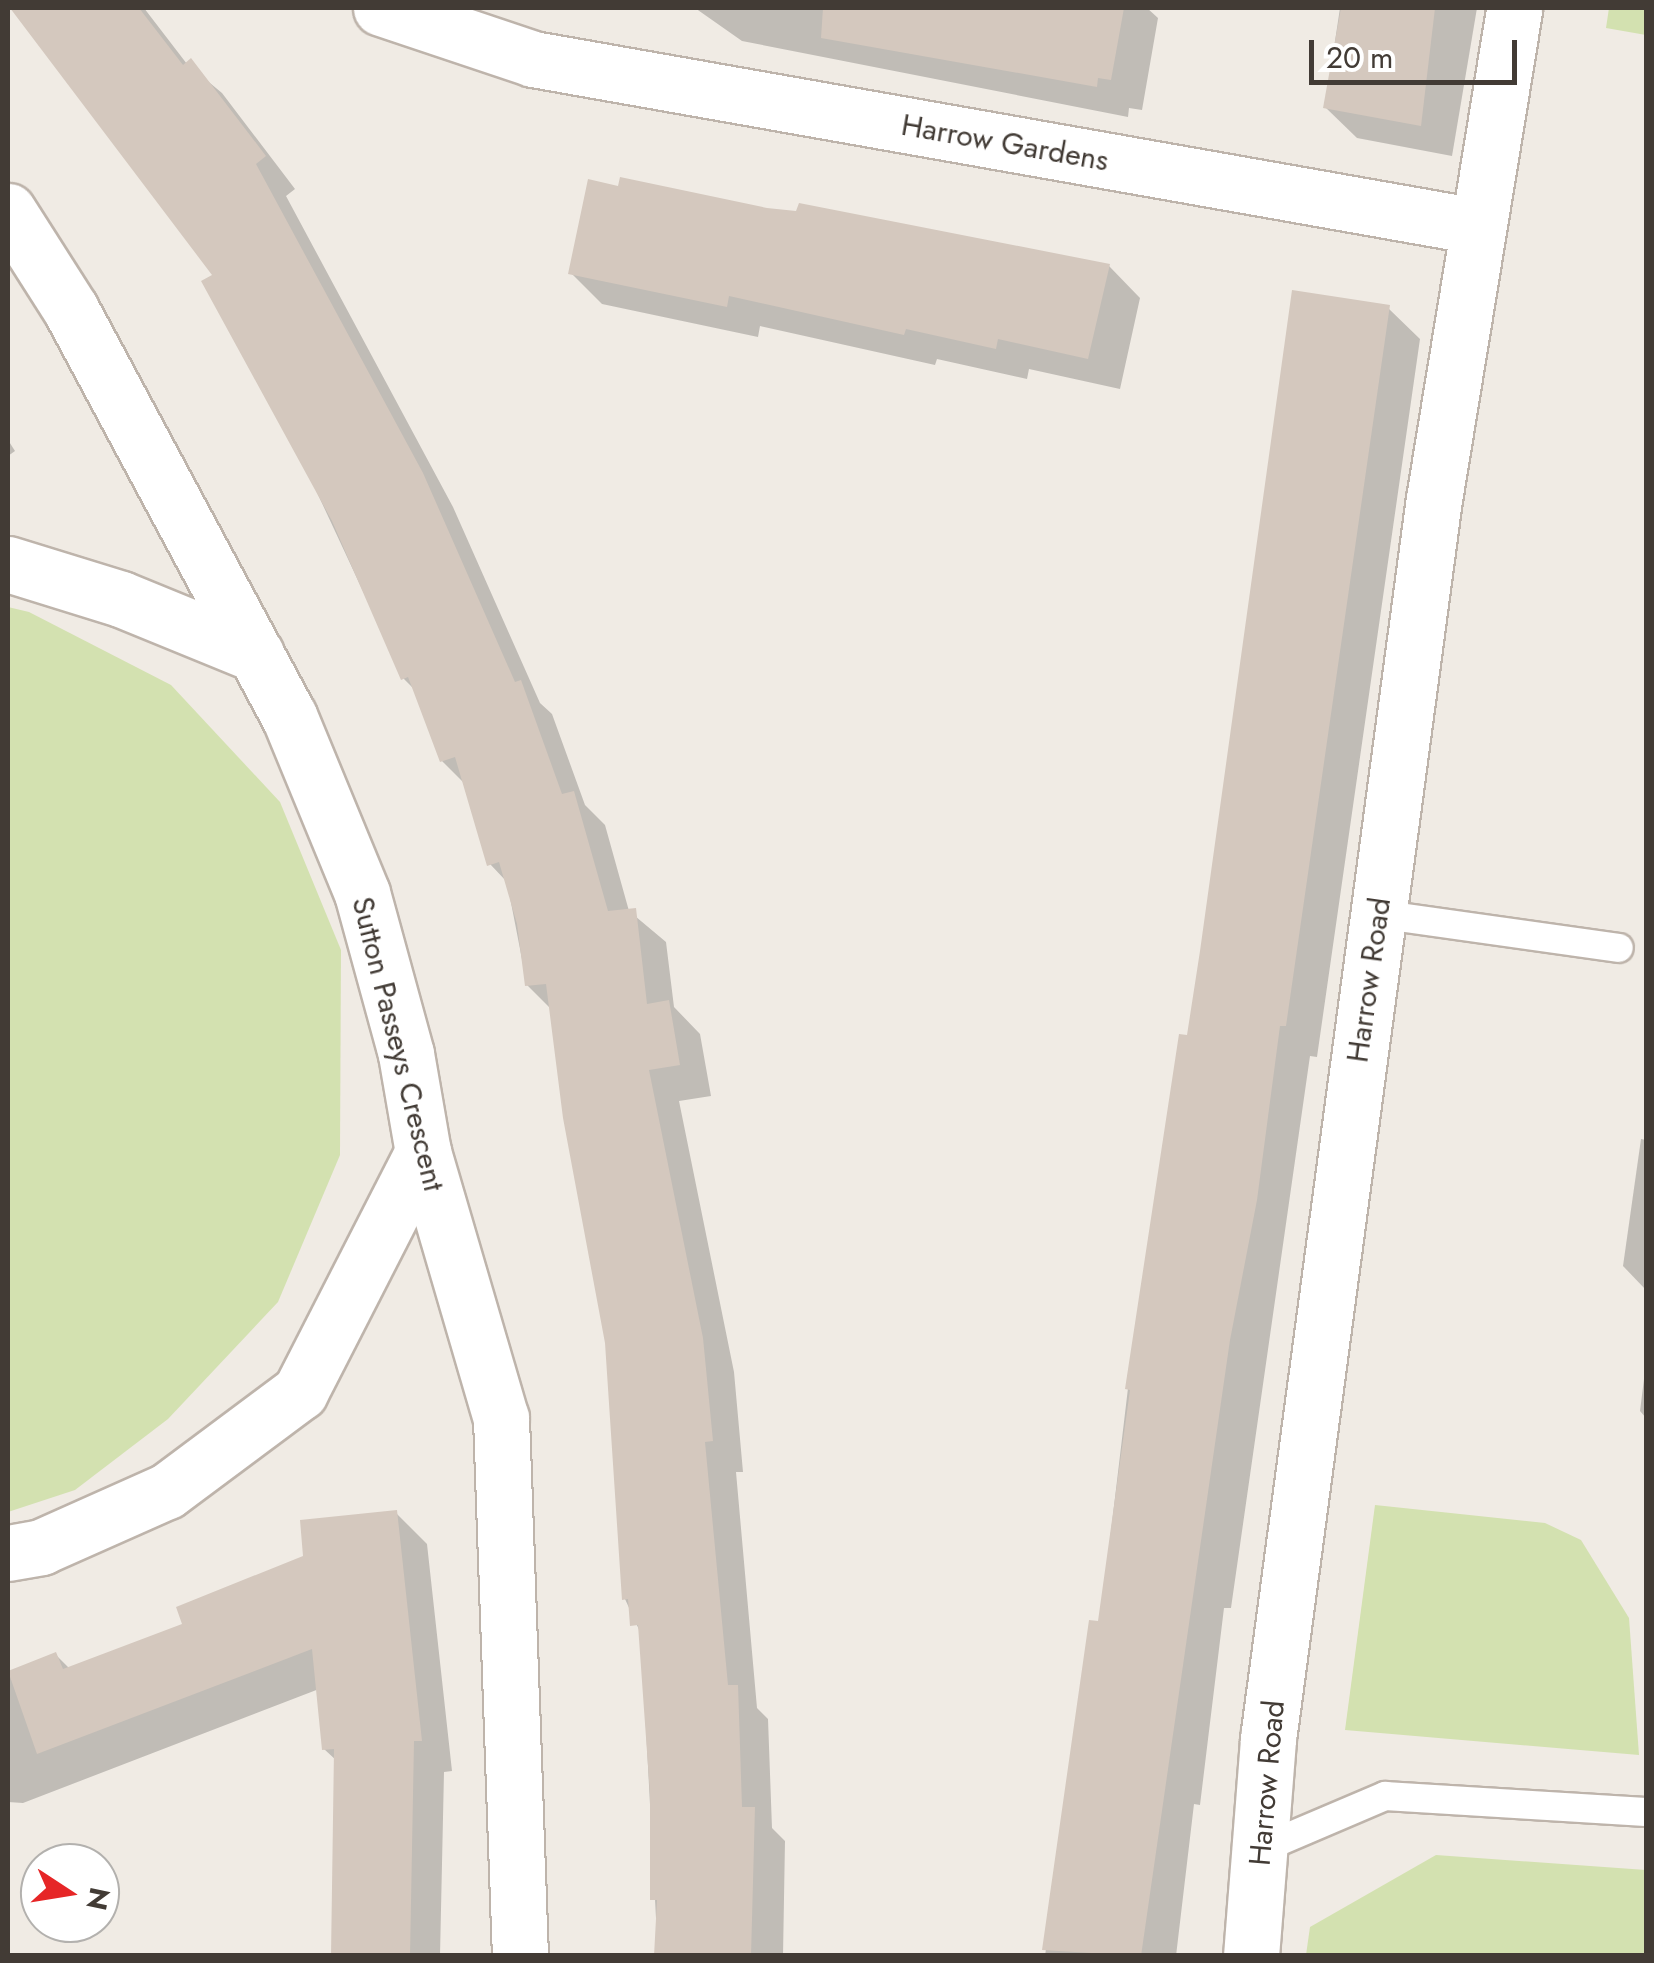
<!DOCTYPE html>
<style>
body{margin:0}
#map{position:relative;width:1654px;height:1963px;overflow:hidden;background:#f0ebe4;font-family:Jost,sans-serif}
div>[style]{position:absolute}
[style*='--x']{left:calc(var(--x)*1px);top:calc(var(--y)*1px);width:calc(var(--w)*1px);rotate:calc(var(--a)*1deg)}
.green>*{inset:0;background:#d3e1b0}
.shadow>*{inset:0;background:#0003}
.building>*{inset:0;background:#d4c8be}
.roads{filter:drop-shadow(2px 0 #beb4ab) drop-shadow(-2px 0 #beb4ab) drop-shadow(0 2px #beb4ab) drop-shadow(0 -2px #beb4ab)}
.service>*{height:28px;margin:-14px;padding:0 14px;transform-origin:14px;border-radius:14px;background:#fff}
.minor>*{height:55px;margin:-27.5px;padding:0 27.5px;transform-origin:27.5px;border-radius:27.5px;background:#fff}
span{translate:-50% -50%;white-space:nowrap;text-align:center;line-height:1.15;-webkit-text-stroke:9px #fff;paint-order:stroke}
.street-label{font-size:30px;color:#423b35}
.frame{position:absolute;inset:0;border:10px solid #423b35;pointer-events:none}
.north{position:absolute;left:20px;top:1843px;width:100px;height:100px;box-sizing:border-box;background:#fff;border:2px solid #b3b1ae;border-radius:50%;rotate:102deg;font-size:28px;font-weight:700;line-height:40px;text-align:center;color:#423b35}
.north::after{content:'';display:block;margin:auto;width:35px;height:45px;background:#e62627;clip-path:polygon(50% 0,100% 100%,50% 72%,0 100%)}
.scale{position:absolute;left:1309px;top:40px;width:208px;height:45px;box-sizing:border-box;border:5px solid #423b35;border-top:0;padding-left:12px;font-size:30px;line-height:35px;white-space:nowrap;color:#423b35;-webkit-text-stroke:8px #fff;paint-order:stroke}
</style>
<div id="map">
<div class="green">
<i style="clip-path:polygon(1609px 8px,1646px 8px,1646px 35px,1606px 28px)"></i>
<i style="clip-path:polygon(8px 607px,29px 612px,171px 685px,280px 802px,341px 950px,340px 1155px,278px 1302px,168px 1419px,75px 1490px,8px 1512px)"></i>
<i style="clip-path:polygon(1375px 1505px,1545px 1523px,1581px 1540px,1629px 1618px,1639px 1755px,1345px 1730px)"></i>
<i style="clip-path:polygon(1436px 1855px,1646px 1870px,1646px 1955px,1306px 1955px,1310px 1927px)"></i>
</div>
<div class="shadow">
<i style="clip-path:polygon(17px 8px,144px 8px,187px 64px,222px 93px,295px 189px,286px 196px,453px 507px,540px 703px,552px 714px,585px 805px,605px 825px,629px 911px,666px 942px,674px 1007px,700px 1034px,711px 1096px,679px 1101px,734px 1372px,743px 1472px,736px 1472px,757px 1708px,768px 1719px,772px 1828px,785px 1841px,783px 1956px,658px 1956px,641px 1634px,625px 1599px,608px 1343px,552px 1010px,527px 985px,507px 882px,490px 864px,466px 785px,442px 761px,417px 692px,404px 679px,216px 276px)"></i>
<i style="clip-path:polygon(695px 8px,1147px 8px,1158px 18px,1142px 110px,1129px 108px,1128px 117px,742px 41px)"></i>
<i style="clip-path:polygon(1340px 8px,1477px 8px,1452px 156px,1357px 138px,1325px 107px)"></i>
<i style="clip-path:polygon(797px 214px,1109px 266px,1140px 298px,1120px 389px,1029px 369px,1027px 379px,937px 359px,935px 365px,760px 326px,758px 337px,602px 304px,571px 273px)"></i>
<i style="clip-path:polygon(1388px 308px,1420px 339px,1317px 1057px,1310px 1056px,1231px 1608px,1224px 1608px,1200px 1805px,1194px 1804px,1176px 1956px,1045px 1956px,1091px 1623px,1100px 1624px,1128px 1388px,1189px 1038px)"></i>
<i style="clip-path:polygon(8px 440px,15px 451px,8px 456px)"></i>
<i style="clip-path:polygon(1641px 1139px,1646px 1140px,1646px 1290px,1623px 1266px)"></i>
<i style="clip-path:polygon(1646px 1363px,1646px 1418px,1640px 1411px)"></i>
<i style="clip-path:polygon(396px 1513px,427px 1544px,452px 1771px,444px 1772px,440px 1956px,334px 1956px,337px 1761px,324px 1749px,319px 1689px,23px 1803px,8px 1802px,8px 1674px,56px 1655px,70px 1669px,185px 1625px)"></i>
</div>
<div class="building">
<i style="clip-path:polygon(10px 8px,139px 8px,183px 65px,191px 58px,266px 156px,256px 164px,423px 473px,515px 682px,521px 680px,562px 794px,574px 791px,608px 911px,636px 908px,647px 1004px,669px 1000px,680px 1065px,649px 1070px,703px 1338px,713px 1441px,705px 1442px,728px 1685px,738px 1685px,742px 1807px,755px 1807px,751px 1956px,654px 1956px,657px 1900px,650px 1900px,650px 1794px,638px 1625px,630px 1626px,628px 1599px,622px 1600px,605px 1343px,563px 1118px,546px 984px,525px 986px,517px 924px,499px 862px,487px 866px,455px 757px,440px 762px,408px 677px,401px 680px,332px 521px,201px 281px,212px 275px)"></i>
<i style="clip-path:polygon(823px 8px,1124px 8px,1111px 80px,1098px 78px,1097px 87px,821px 38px)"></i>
<i style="clip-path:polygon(1341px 8px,1435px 8px,1421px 126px,1323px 108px)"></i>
<i style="clip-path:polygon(620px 177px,767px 208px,796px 211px,799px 203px,1110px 264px,1088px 359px,998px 339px,996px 349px,906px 329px,904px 335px,729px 296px,727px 307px,568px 274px,588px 179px,618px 186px)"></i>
<i style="clip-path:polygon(1292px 290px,1390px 305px,1286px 1026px,1280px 1026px,1257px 1200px,1230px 1340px,1141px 1956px,1042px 1950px,1089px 1620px,1098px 1621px,1130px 1390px,1125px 1389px,1179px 1034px,1187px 1035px,1200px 951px)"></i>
<i style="clip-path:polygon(397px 1510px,422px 1741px,414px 1741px,410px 1956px,331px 1956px,334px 1749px,322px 1750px,312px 1649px,37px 1754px,8px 1671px,56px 1652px,63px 1669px,182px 1624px,176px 1607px,303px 1556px,300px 1520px)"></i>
</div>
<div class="roads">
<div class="service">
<i style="--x:1378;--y:914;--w:243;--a:8"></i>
<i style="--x:1263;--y:1848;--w:133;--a:-23.1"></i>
<i style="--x:1385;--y:1796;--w:261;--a:3.5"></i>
</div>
<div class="minor">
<i style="--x:381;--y:8;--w:160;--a:18.5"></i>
<i style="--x:533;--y:59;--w:958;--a:10.04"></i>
<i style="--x:8;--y:211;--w:117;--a:57.5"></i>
<i style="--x:71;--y:310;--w:461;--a:61.8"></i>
<i style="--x:289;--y:716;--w:191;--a:67.6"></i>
<i style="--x:362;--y:893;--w:167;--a:74.7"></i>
<i style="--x:406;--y:1054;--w:99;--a:80.2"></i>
<i style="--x:423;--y:1152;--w:277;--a:73.7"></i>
<i style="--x:501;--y:1418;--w:538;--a:87.98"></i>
<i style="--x:8;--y:564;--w:118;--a:17.2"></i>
<i style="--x:121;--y:599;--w:146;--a:22.2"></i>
<i style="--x:8;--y:1553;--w:34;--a:-10"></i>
<i style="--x:41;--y:1547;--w:138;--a:-24"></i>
<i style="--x:167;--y:1491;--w:166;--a:-36.7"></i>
<i style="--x:300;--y:1392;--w:270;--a:-62.9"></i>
<i style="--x:1251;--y:1956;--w:218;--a:-85.5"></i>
<i style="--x:1268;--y:1739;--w:1251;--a:-82.38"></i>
<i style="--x:1434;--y:499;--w:497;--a:-80.7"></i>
</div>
</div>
<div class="street-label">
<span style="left:1005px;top:143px;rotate:10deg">Harrow Gardens</span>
<span style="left:1369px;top:980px;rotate:-82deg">Harrow Road</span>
<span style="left:398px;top:1044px;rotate:76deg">Sutton Passeys Crescent</span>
<span style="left:1267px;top:1783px;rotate:-85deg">Harrow Road</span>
</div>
<div class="frame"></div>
<div class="north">N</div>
<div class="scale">20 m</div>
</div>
